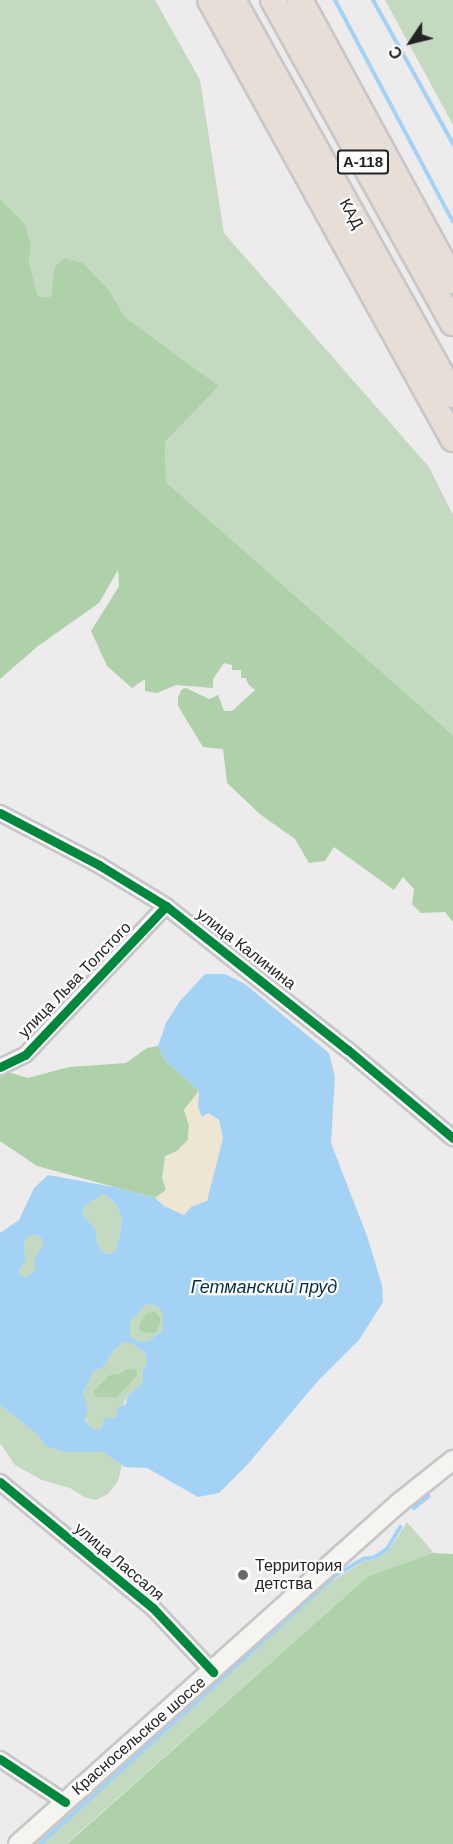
<!DOCTYPE html>
<meta charset="utf-8">
<style>
body{margin:0}
#map{position:relative;width:453px;height:1844px;overflow:hidden;background:#eeebed;font-family:Helvetica,sans-serif}
div>[style]{position:absolute}
[style*='--x']{left:calc(var(--x)*1px);top:calc(var(--y)*1px);width:calc(var(--w)*1px);rotate:calc(var(--a)*1deg)}
.green>*{inset:0;background:#c3dac0}
.forest>*{inset:0;background:#aed1aa}
.sand>*{inset:0;background:#ede6d3}
.water>*{inset:0;background:#a3d2f5}
.stream>*{height:4px;margin:-2px;padding:0 2px;transform-origin:2px;border-radius:2px;background:#a3d2f5}
.roads{filter:drop-shadow(2px 0 #c8c6c7) drop-shadow(-2px 0 #c8c6c7) drop-shadow(0 2px #c8c6c7) drop-shadow(0 -2px #c8c6c7)}
.street>*{height:14px;margin:-7px;padding:0 7px;transform-origin:7px;border-radius:7px;background:#fcfcfc}
.secondary>*{height:18px;margin:-9px;padding:0 9px;transform-origin:9px;border-radius:9px;background:#f6f4f1}
.highway>*{height:24px;margin:-12px;padding:0 12px;transform-origin:12px;border-radius:12px;background:#e6ded7}
.cycleway>*{height:9px;margin:-4.5px;padding:0 4.5px;transform-origin:4.5px;border-radius:4.5px;background:#00873e}
.dots>*{width:16px;height:16px;translate:-50% -50%;box-sizing:border-box;border:3px solid #fff;border-radius:50%}
span{translate:-50% -50%;white-space:nowrap;text-align:center;line-height:1.15;-webkit-text-stroke:4.5px #fff;paint-order:stroke}
.shield-label span{padding:2px 4px;background:#fff;border:2px solid;border-radius:4px;-webkit-text-stroke-width:0}
.shield-label{font-size:15px;color:#242324;font-weight:700}
.street-label{font-size:16px;color:#242324}
.poi-label{font-size:16px;color:#242324}
.left{translate:0 -50%;text-align:left}
.water-label{font-size:18px;color:#052e46;font-style:italic}
.north{position:absolute;left:381px;top:12px;width:60px;height:60px;-webkit-text-stroke:4px #fff;paint-order:stroke;rotate:235deg;font-size:16px;font-weight:700;line-height:24px;text-align:center;color:#242324}
.north::after{content:'';display:block;margin:auto;width:21px;height:27px;background:#242324;clip-path:polygon(50% 0,100% 100%,50% 72%,0 100%)}
</style>
<div id="map">
<div class="green">
<i style="clip-path:polygon(0 0,155px 0,200px 80px,224px 233px,429px 467px,453px 515px,453px 735px,166px 482px,165px 442px,219px 386px,125px 317px,109px 290px,54px 268px,51px 298px,38px 297px,29px 262px,31px 245px,25px 225px,0 199px)"></i>
<i style="clip-path:polygon(385px 0,453px 0,453px 125px)"></i>
<i style="clip-path:polygon(104px 1194px,117px 1205px,122px 1220px,119px 1239px,115px 1251px,110px 1254px,104px 1253px,97px 1244px,96px 1230px,82px 1214px,85px 1205px)"></i>
<i style="clip-path:polygon(34px 1235px,40px 1237px,44px 1243px,35px 1258px,35px 1271px,24px 1278px,18px 1272px,26px 1260px,24px 1244px,28px 1236px)"></i>
<i style="clip-path:polygon(147px 1304px,157px 1306px,163px 1313px,163px 1330px,147px 1342px,137px 1341px,130px 1336px,130px 1321px)"></i>
<i style="clip-path:polygon(124px 1342px,132px 1342px,145px 1353px,147px 1363px,142px 1371px,143px 1382px,127px 1397px,116px 1418px,104px 1422px,101px 1430px,94px 1430px,84px 1418px,83px 1393px,93px 1372px,102px 1368px,114px 1350px)"></i>
<i style="clip-path:polygon(0 1405px,38px 1435px,46px 1446px,64px 1452px,103px 1452px,116px 1458px,122px 1465px,118px 1481px,108px 1494px,96px 1500px,84px 1497px,70px 1488px,42px 1480px,15px 1465px,0 1443px)"></i>
<i style="clip-path:polygon(407px 1522px,434px 1553px,432px 1554px,453px 1844px,384px 1572px,367px 1577px,66px 1844px,32px 1844px,324px 1582px,334px 1580px,364px 1561px,375px 1559px,389px 1550px)"></i>
</div>
<div class="forest">
<i style="clip-path:polygon(0 199px,25px 224px,31px 245px,29px 262px,38px 297px,51px 297px,54px 268px,64px 258px,83px 263px,109px 290px,125px 317px,219px 386px,165px 442px,166px 482px,453px 735px,453px 922px,445px 912px,421px 913px,412px 904px,414px 889px,403px 877px,394px 890px,334px 847px,325px 861px,309px 863px,295px 839px,261px 815px,227px 783px,223px 749px,203px 747px,178px 706px,178px 697px,182px 689px,186px 688px,209px 699px,218px 695px,224px 711px,232px 711px,255px 690px,248px 684px,246px 678px,241px 678px,241px 670px,232px 670px,232px 665px,224px 663px,213px 679px,213px 688px,176px 685px,157px 693px,145px 691px,145px 679px,132px 688px,107px 666px,91px 631px,119px 586px,118px 570px,99px 603px,38px 646px,0 679px)"></i>
<i style="clip-path:polygon(158px 1046px,166px 1061px,199px 1091px,184px 1110px,189px 1125px,188px 1140px,177px 1151px,166px 1190px,155px 1198px,37px 1166px,0 1141px,0 1073px,8px 1072px,28px 1078px,69px 1067px,126px 1063px,147px 1048px)"></i>
<i style="clip-path:polygon(155px 1312px,161px 1319px,156px 1332px,146px 1333px,139px 1329px,140px 1323px,147px 1313px)"></i>
<i style="clip-path:polygon(127px 1369px,137px 1370px,137px 1376px,117px 1397px,96px 1397px,93px 1392px,110px 1375px,119px 1374px)"></i>
<i style="clip-path:polygon(434px 1553px,453px 1554px,453px 1844px,67px 1844px,367px 1577px)"></i>
</div>
<div class="sand">
<i style="clip-path:polygon(199px 1091px,198px 1107px,203px 1117px,207px 1113px,219px 1120px,223px 1138px,207px 1201px,191px 1207px,184px 1215px,164px 1206px,155px 1198px,166px 1190px,162px 1178px,165px 1156px,177px 1151px,188px 1140px,189px 1125px,184px 1110px)"></i>
</div>
<div class="water">
<i style="clip-path:polygon(evenodd,205px 974px,225px 974px,245px 984px,329px 1053px,335px 1077px,331px 1143px,367px 1236px,382px 1285px,383px 1302px,359px 1340px,317px 1382px,248px 1464px,219px 1493px,198px 1497px,147px 1468px,125px 1467px,103px 1452px,64px 1452px,46px 1446px,38px 1435px,0 1405px,0 1233px,19px 1220px,34px 1188px,48px 1175px,114px 1187px,155px 1198px,164px 1206px,184px 1215px,191px 1207px,207px 1201px,223px 1138px,219px 1120px,208px 1113px,202px 1117px,198px 1107px,199px 1091px,166px 1061px,158px 1046px,166px 1023px,180px 1001px,205px 974px,104px 1194px,117px 1205px,122px 1220px,119px 1239px,115px 1251px,110px 1254px,104px 1253px,97px 1244px,96px 1230px,82px 1214px,85px 1205px,104px 1194px,205px 974px,34px 1235px,40px 1237px,44px 1243px,35px 1258px,35px 1271px,24px 1278px,18px 1272px,26px 1260px,24px 1244px,28px 1236px,34px 1235px,205px 974px,147px 1304px,157px 1306px,163px 1313px,163px 1330px,147px 1342px,137px 1341px,130px 1336px,130px 1321px,147px 1304px,205px 974px,124px 1342px,132px 1343px,145px 1353px,147px 1363px,142px 1371px,143px 1382px,127px 1397px,126px 1404px,117px 1408px,116px 1418px,105px 1418px,101px 1429px,94px 1430px,84px 1419px,88px 1410px,83px 1393px,93px 1372px,102px 1368px,114px 1350px,124px 1342px)"></i>
</div>
<div class="stream">
<i style="--x:335;--y:0;--w:251;--a:62"></i>
<i style="--x:373;--y:0;--w:165;--a:60.9"></i>
<i style="--x:414;--y:1508;--w:19;--a:-39"></i>
<i style="--x:40;--y:1844;--w:396;--a:-42.3"></i>
<i style="--x:333;--y:1577;--w:35;--a:-31"></i>
<i style="--x:363;--y:1559;--w:12;--a:-9"></i>
<i style="--x:375;--y:1557;--w:14;--a:-34"></i>
<i style="--x:387;--y:1549;--w:26;--a:-59"></i>
</div>
<div class="roads">
<div class="street">
<i style="--x:0;--y:813;--w:112;--a:27.7"></i>
<i style="--x:99;--y:865;--w:79;--a:31.5"></i>
<i style="--x:166;--y:906;--w:232;--a:38.4"></i>
<i style="--x:348;--y:1050;--w:137;--a:40"></i>
<i style="--x:0;--y:1067;--w:28;--a:-26"></i>
<i style="--x:25;--y:1055;--w:205;--a:-46.6"></i>
<i style="--x:0;--y:1482;--w:198;--a:39.5"></i>
<i style="--x:153;--y:1608;--w:88;--a:46.8"></i>
<i style="--x:0;--y:1759;--w:78;--a:33.5"></i>
</div>
<div class="secondary">
<i style="--x:18;--y:1844;--w:513;--a:-41.84"></i>
<i style="--x:400;--y:1502;--w:68;--a:-38.4"></i>
</div>
<div class="highway">
<i style="--x:210;--y:0;--w:502;--a:61.03"></i>
<i style="--x:233;--y:0;--w:452;--a:60.9"></i>
<i style="--x:273;--y:0;--w:370;--a:60.9"></i>
<i style="--x:300;--y:0;--w:320;--a:61.4"></i>
</div>
</div>
<div class="cycleway">
<i style="--x:0;--y:813;--w:112;--a:27.7"></i>
<i style="--x:99;--y:865;--w:79;--a:31.5"></i>
<i style="--x:166;--y:906;--w:232;--a:38.4"></i>
<i style="--x:348;--y:1050;--w:137;--a:40"></i>
<i style="--x:0;--y:1067;--w:28;--a:-26"></i>
<i style="--x:25;--y:1055;--w:205;--a:-46.6"></i>
<i style="--x:0;--y:1482;--w:198;--a:39.5"></i>
<i style="--x:153;--y:1608;--w:88;--a:46.8"></i>
<i style="--x:0;--y:1759;--w:78;--a:33.5"></i>
</div>
<div class="dots">
<i style="left:243px;top:1575px;background:#6b696a"></i>
</div>
<div class="shield-label">
<span style="left:363px;top:162px">А-118</span>
</div>
<div class="street-label">
<span style="left:351px;top:214px;rotate:61deg">КАД</span>
<span style="left:246px;top:949px;rotate:38deg">улица Калинина</span>
<span style="left:75px;top:980px;rotate:-46deg">улица Льва Толстого</span>
<span style="left:119px;top:1562px;rotate:40deg">улица Лассаля</span>
<span style="left:139px;top:1736px;rotate:-41deg">Красносельское шоссе</span>
</div>
<div class="poi-label">
<span class="left" style="left:255px;top:1575px">Территория<br>детства</span>
</div>
<div class="water-label">
<span style="left:264px;top:1287px">Гетманский пруд</span>
</div>
<div class="north">С</div>
</div>
